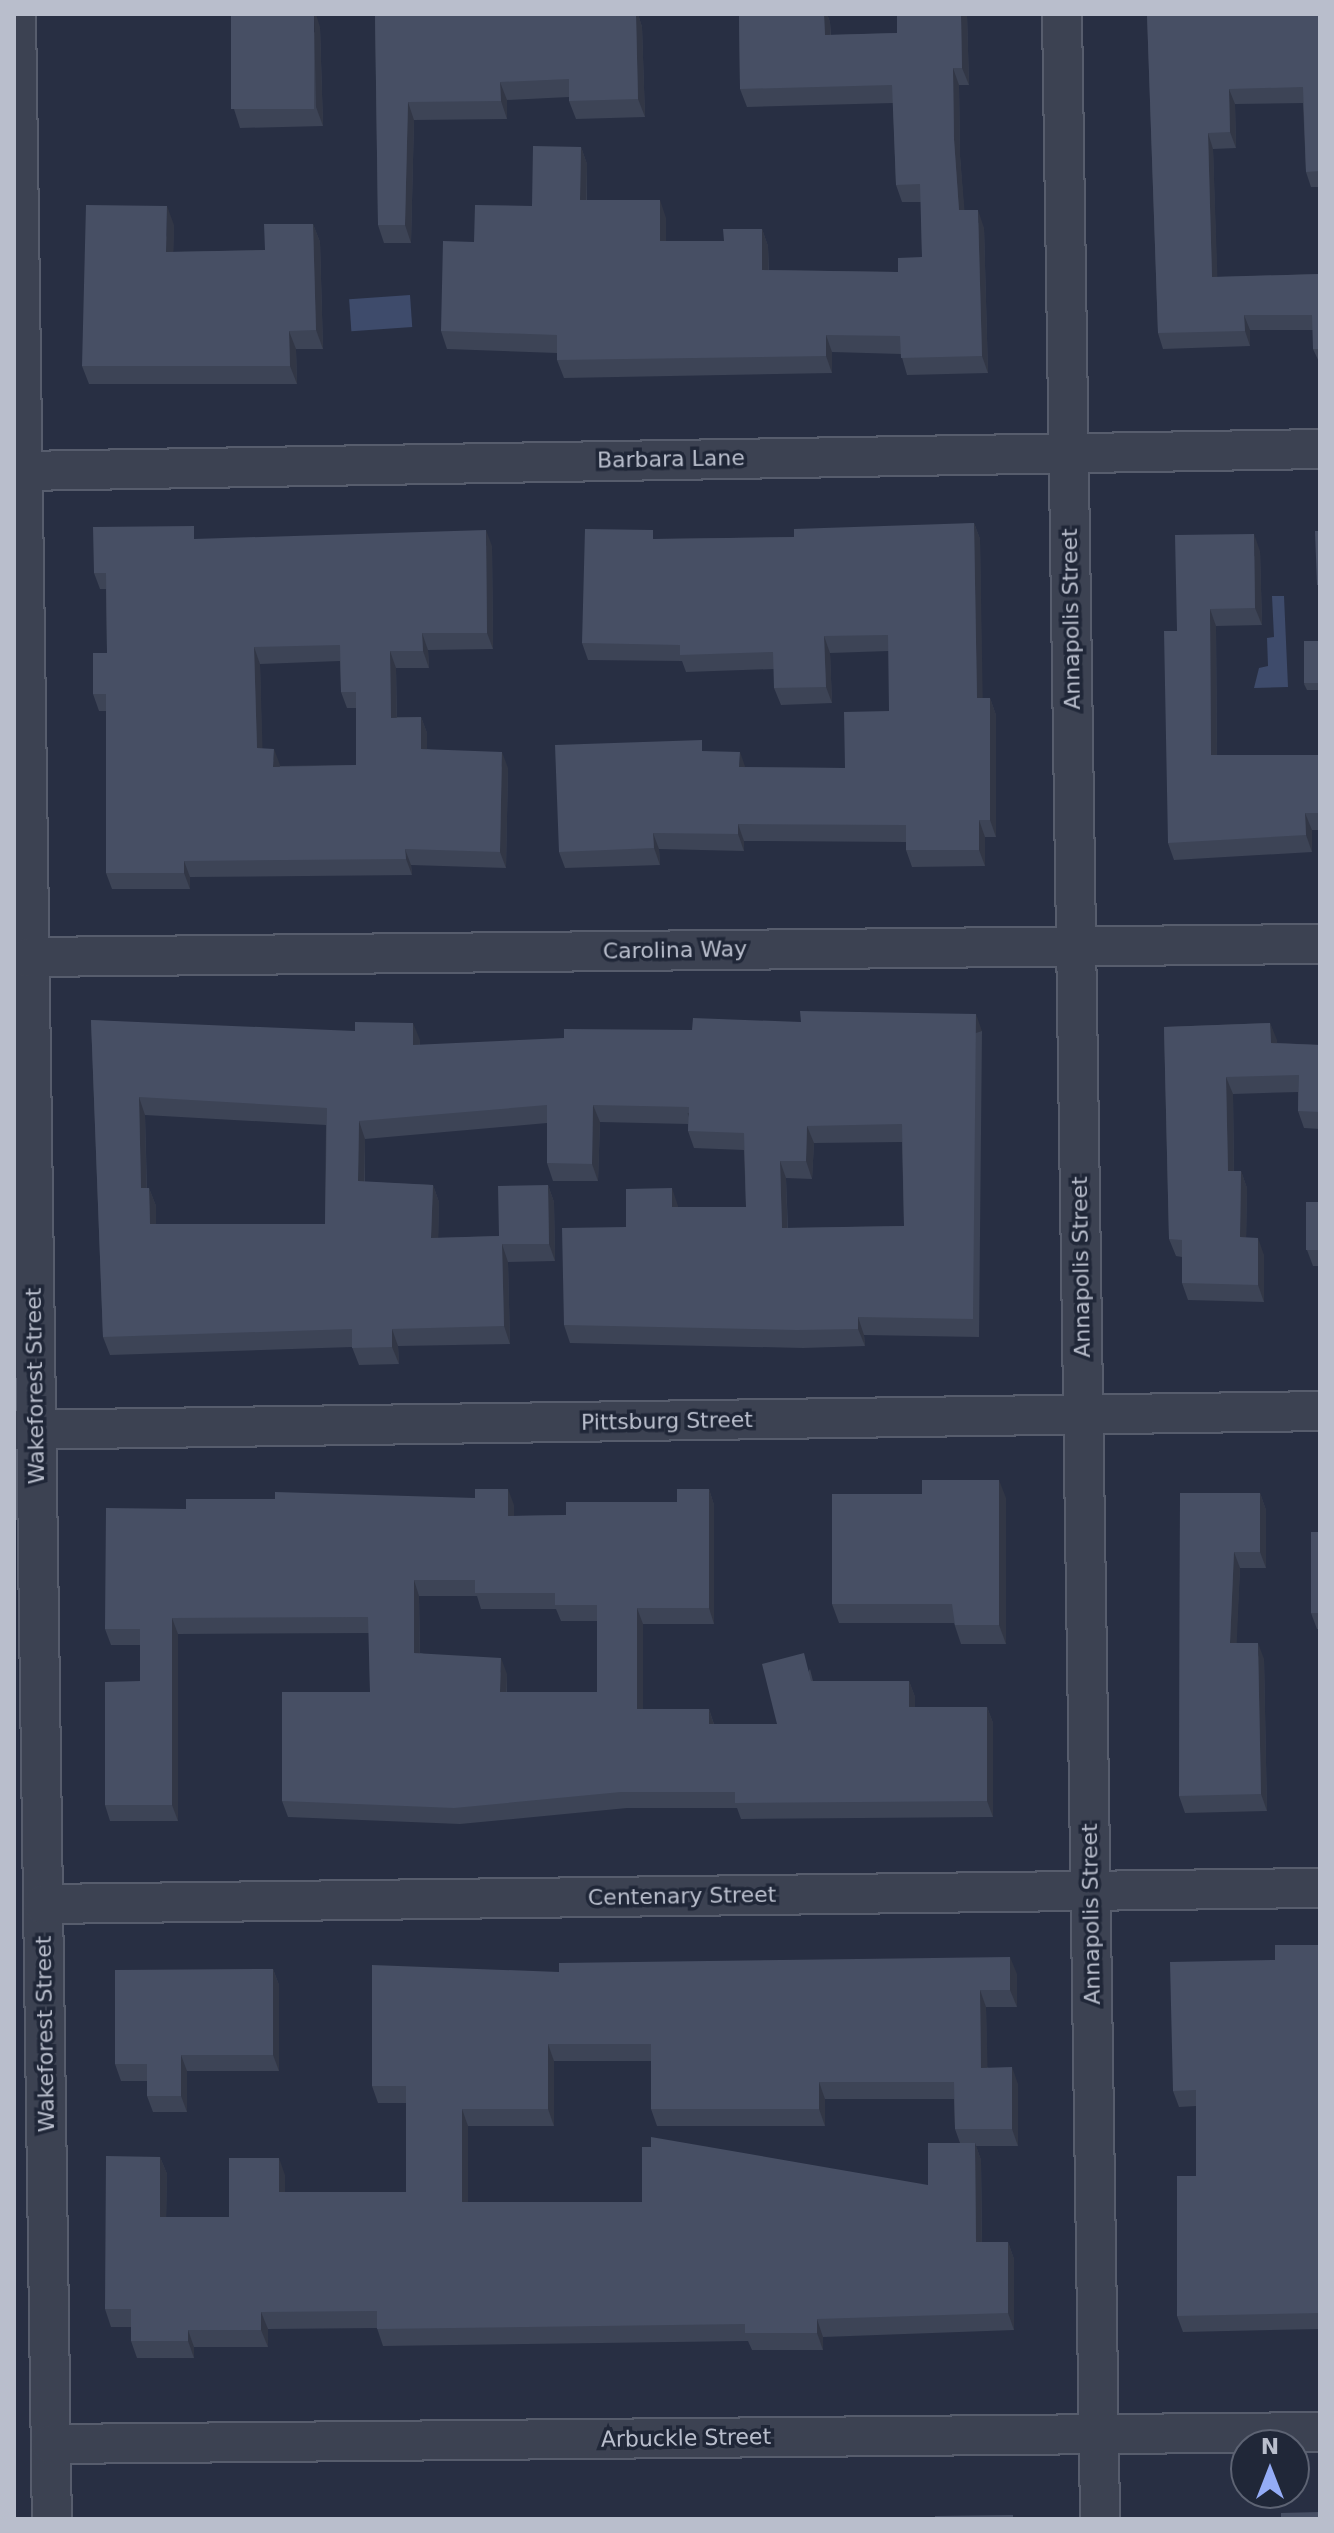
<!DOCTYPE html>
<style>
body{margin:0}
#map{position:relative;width:1334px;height:2533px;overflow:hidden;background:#282f43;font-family:"DejaVu Sans",sans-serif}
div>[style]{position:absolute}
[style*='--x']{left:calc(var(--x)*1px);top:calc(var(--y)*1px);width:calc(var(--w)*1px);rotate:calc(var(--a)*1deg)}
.water>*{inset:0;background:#3e4b6b;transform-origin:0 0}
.roads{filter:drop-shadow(2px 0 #575d6d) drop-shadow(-2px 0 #575d6d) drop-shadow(0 2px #575d6d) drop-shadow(0 -2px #575d6d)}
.minor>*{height:38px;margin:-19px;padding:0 19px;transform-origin:19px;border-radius:19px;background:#3c4252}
.wall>*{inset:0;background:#3d4456}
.shaded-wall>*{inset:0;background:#323746;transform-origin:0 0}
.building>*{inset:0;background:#474f64;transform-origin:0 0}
span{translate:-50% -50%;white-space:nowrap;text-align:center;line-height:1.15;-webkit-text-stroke:7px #202738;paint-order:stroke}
.street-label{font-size:22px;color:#b9becc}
.frame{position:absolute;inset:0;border:16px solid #b9becc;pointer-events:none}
.north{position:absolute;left:1230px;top:2429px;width:80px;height:80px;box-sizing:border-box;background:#202738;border:2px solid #5d6373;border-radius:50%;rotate:0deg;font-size:22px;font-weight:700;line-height:32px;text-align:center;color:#b9becc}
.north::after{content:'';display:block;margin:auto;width:28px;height:36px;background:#94acf6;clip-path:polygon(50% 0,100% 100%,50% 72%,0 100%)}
</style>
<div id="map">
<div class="water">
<i style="left:410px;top:295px;width:32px;height:61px;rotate:86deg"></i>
<i style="clip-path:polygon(1272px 596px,1284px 596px,1288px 687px,1254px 688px,1259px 668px,1268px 666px,1267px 638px,1274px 637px)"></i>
</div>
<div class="roads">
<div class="minor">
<i style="--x:16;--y:14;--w:2505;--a:89.18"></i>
<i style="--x:1062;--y:14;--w:2505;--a:89.13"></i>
<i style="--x:22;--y:471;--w:1298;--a:-0.97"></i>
<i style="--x:29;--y:957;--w:1291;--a:-0.58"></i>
<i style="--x:14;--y:1430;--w:1306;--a:-0.83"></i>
<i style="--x:43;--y:1904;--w:1277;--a:-0.72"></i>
<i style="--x:51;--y:2444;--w:1269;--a:-0.54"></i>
</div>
</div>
<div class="wall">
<i style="clip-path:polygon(375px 14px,638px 14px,642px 27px,645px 117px,576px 119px,569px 101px,569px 97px,507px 100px,507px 119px,414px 120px,411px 243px,384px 243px,378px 225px)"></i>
<i style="clip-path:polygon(739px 14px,827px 14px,830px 22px,831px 35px,897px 33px,897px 14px,967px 14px,969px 85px,959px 85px,960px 156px,964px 210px,984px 228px,988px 373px,907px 375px,901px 354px,832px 352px,832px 373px,564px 378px,557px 360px,557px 353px,447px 349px,441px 331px,474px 242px,532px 206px,581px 147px,587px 164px,587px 200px,666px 218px,666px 241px,724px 241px,762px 229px,768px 246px,769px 270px,898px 272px,922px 257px,921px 202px,902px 202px,896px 185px,893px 103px,747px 107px,740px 89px)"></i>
<i style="clip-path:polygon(1147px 14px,1320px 14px,1320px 187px,1311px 187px,1306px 172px,1303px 103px,1235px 104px,1236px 148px,1213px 149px,1217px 277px,1320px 274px,1320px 364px,1313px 349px,1313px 330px,1250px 330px,1250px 346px,1163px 349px,1158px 333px)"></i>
<i style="clip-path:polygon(320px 27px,323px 126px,240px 128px,234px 109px)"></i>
<i style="clip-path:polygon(313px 224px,320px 242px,323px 349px,296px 349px,297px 384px,89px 384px,82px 366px,174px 225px,173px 252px,265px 250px)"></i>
<i style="clip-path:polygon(974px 523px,980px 539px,982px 698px,990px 698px,996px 715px,996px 837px,985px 837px,985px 866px,912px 867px,906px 850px,906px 842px,744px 841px,744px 851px,659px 849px,660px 865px,565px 868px,559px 852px,706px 751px,745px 767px,845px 768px,889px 711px,889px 651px,830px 653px,832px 703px,781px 705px,774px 688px,774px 669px,686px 672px,682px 661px,588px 660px,582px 643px,656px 539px,794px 537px)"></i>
<i style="clip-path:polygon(evenodd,199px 539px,492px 546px,493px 649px,428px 650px,429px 668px,396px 668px,397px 717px,421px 717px,427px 733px,427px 749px,508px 768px,506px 868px,411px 865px,412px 875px,190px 877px,190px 889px,112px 889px,106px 873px,106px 711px,99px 711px,93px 694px,107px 653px,106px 589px,100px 589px,94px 573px,199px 539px,340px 661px,341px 692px,347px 708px,356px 708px,356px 765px,280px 766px,262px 749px,260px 664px,340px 661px)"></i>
<i style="clip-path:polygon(1260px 551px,1262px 625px,1216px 626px,1217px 755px,1320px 755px,1320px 830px,1312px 830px,1312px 852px,1174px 860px,1168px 843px,1177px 631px)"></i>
<i style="clip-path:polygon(1320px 641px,1320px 690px,1307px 690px,1304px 684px)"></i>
<i style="clip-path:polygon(evenodd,91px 1020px,420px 1040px,420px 1045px,982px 1031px,979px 1337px,864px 1335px,865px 1346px,803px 1348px,570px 1343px,564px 1325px,626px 1227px,678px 1207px,746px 1207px,744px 1150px,694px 1148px,688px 1131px,688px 1124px,600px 1122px,598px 1181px,553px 1181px,547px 1163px,547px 1123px,365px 1139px,365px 1182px,433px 1185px,439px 1202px,438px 1238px,499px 1236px,548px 1185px,554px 1202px,555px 1261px,508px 1262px,510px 1344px,398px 1346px,399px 1364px,359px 1365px,352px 1347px,110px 1355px,103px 1337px,91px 1020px,145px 1115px,326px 1125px,325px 1224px,156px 1224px,156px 1206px,149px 1188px,147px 1188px,145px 1115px,91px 1020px,902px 1142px,904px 1226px,788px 1228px,786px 1178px,812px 1179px,814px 1143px,902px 1142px)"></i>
<i style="clip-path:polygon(1270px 1023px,1277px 1043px,1320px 1045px,1320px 1129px,1304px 1128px,1298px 1111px,1298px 1092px,1233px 1094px,1234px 1171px,1241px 1171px,1247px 1188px,1246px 1238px,1264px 1255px,1264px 1302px,1188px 1300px,1182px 1283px,1182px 1257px,1176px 1256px,1169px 1239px,1164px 1027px)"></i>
<i style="clip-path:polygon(1320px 1202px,1320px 1266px,1313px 1266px,1307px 1250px)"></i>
<i style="clip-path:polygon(evenodd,709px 1489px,714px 1505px,714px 1624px,643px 1624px,643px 1709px,709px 1709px,714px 1724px,777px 1724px,810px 1669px,813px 1681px,909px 1681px,915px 1697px,915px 1707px,987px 1707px,993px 1723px,993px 1817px,741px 1819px,737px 1808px,627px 1808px,460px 1824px,288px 1817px,282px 1801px,370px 1692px,369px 1633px,178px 1634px,178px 1821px,110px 1821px,105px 1805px,140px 1681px,140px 1645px,111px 1645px,105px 1629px,186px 1509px,514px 1505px,514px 1516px,566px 1515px,677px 1502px,709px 1489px,419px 1596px,477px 1596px,481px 1609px,556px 1609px,561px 1621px,597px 1621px,597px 1692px,507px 1692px,507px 1674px,420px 1653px,419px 1596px)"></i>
<i style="clip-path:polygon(1180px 1493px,1260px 1493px,1266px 1510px,1266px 1568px,1240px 1568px,1236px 1643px,1264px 1659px,1267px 1811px,1185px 1813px,1179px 1796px)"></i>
<i style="clip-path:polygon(1006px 1498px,1006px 1644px,961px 1644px,954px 1623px,839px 1623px,832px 1604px)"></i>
<i style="clip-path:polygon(1320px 1532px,1320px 1629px,1317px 1629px,1311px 1613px)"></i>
<i style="clip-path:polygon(1320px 1945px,1320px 2329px,1183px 2332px,1177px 2316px,1196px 2176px,1196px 2106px,1179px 2107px,1173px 2091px,1275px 1960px)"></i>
<i style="clip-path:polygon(273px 1969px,279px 1985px,279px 2071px,187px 2071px,187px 2112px,153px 2112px,147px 2096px,147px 2081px,121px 2081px,115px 2064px)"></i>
<i style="clip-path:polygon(evenodd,559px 1972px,1017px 1974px,1017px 2007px,986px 2007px,987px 2067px,1018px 2084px,1018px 2146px,976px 2146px,981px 2160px,982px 2242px,1008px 2242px,1014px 2259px,1014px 2330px,823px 2337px,823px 2350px,752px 2350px,748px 2341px,383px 2346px,377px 2328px,268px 2329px,268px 2347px,194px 2347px,194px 2358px,137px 2358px,131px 2341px,131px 2327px,111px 2327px,105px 2309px,160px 2157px,167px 2174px,166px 2217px,229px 2217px,285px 2175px,285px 2192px,406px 2192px,406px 2103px,378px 2103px,372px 2086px,559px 1972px,554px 2061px,651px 2061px,651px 2109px,657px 2126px,825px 2126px,825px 2099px,954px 2099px,955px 2129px,960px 2143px,928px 2185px,642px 2202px,468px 2202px,468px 2126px,554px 2126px,554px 2061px)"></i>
</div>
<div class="shaded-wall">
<i style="clip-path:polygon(314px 14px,316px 14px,320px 27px,323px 126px,316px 107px)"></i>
<i style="clip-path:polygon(636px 14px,638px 14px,642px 27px,645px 117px,638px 99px)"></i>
<i style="clip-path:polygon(824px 14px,827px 14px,830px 22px,831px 53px,825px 35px)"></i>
<i style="clip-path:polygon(961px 14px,967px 14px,969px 85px,962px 68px)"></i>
<i style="clip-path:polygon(953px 68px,959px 85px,960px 156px,966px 228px,959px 210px,954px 139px)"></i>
<i style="clip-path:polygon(500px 82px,507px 100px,507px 119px,501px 101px)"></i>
<i style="clip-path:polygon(1229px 89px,1235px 104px,1236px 148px,1230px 132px)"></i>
<i style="clip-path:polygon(408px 102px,414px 120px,411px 243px,405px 225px)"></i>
<i style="clip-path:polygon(1208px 133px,1213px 149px,1218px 293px,1212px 277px)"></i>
<i style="clip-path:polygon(581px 147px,587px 164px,586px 218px,580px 200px)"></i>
<i style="clip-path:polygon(660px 200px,666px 218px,666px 259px,660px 241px)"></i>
<i style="clip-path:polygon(167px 206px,174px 225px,173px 271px,166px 252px)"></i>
<i style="clip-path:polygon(978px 210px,984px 228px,988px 373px,982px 356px)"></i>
<i style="clip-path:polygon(313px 224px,320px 242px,323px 349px,316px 330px)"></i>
<i style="clip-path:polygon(762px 229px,768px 246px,769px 288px,762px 270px)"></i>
<i style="clip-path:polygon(1244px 315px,1250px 330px,1250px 346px,1245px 331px)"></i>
<i style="clip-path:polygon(289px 331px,296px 349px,297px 384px,290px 366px)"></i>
<i style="clip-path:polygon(826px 335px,832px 352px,832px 373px,826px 356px)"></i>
<i style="clip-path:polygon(974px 523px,980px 539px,983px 715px,977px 698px)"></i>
<i style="clip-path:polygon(486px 530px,492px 546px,493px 649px,487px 633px)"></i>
<i style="clip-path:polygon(1254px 534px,1260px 551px,1262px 625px,1255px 608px)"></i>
<i style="clip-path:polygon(1210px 609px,1216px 626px,1217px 772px,1211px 755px)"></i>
<i style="clip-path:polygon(422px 633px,428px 650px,429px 668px,423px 651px)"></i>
<i style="clip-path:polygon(824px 636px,830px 653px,832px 703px,826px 687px)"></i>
<i style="clip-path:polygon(254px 647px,260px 664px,263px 765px,257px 748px)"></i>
<i style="clip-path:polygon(390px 651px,396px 668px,397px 734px,391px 718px)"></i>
<i style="clip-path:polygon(990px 698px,996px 715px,996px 837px,990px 820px)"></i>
<i style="clip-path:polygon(421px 717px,427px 733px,427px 765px,421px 749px)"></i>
<i style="clip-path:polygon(274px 749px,280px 765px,279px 783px,273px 767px)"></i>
<i style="clip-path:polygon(502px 752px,508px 768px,506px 868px,500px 852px)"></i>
<i style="clip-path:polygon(740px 752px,746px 769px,739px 767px)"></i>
<i style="clip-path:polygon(1305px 813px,1312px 830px,1312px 852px,1306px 835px)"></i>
<i style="clip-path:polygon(979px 820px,985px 837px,985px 866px,979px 850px)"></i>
<i style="clip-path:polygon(738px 824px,744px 841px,744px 851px,738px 834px)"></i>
<i style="clip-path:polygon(653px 833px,659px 849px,660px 865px,654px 848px)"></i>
<i style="clip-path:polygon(405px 849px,411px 865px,412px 875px,406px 859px)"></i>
<i style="clip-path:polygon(184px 861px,190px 877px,190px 889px,184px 873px)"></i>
<i style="left:976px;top:1014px;width:18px;height:305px;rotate:71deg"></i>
<i style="clip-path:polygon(413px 1023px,420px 1040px,419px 1063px,413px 1045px)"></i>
<i style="clip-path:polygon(1270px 1023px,1277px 1040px,1277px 1060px,1271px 1043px)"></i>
<i style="clip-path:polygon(1226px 1077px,1233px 1094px,1234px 1188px,1228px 1171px)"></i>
<i style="clip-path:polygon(139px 1097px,145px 1115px,147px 1206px,141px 1188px)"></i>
<i style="clip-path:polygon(593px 1105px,600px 1122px,598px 1181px,592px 1164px)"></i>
<i style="clip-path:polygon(359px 1121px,365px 1139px,364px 1199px,358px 1181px)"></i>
<i style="clip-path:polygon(807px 1126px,814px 1143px,812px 1179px,806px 1161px)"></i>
<i style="clip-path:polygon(780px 1161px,786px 1178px,788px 1245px,782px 1228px)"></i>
<i style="clip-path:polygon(1241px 1171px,1247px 1188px,1246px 1254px,1240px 1237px)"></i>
<i style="clip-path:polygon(433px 1185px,439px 1202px,438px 1255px,431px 1238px)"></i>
<i style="clip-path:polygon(548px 1185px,554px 1202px,555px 1261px,549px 1244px)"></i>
<i style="clip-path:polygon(149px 1188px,156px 1206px,156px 1242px,150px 1224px)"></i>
<i style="clip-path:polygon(672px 1188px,678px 1206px,679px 1225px,672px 1207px)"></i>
<i style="clip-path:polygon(1258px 1238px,1264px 1255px,1264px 1302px,1258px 1285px)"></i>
<i style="clip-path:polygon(502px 1244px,508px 1262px,510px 1344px,504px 1326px)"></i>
<i style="clip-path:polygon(858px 1317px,864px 1335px,865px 1346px,858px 1329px)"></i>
<i style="clip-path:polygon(392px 1329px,398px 1346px,399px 1364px,392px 1347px)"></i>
<i style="clip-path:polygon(999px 1480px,1006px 1498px,1006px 1644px,999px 1625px)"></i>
<i style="clip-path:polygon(508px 1489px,514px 1505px,514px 1532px,508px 1516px)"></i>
<i style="clip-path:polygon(709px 1489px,714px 1505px,714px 1624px,709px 1608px)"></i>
<i style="clip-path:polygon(1260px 1493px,1266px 1510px,1266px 1568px,1260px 1552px)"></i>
<i style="clip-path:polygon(1234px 1552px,1240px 1568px,1236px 1660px,1230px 1643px)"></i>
<i style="clip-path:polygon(414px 1580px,419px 1596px,420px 1669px,414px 1653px)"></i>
<i style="clip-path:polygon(637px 1608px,643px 1624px,643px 1725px,637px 1709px)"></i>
<i style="clip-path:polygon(172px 1618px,178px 1634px,178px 1821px,172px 1805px)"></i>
<i style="clip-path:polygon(1258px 1643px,1264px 1659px,1267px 1811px,1261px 1794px)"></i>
<i style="clip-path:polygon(501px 1658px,507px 1674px,506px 1708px,500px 1692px)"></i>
<i style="clip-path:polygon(909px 1681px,915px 1697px,915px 1723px,909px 1707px)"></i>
<i style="clip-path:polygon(987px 1707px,993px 1723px,993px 1817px,987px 1801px)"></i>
<i style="clip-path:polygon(709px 1709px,714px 1725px,709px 1724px)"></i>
<i style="clip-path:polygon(1010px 1957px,1017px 1974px,1017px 2007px,1010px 1990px)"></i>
<i style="clip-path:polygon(273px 1969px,279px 1985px,279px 2071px,273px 2055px)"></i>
<i style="clip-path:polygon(980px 1990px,986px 2007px,988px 2085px,981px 2068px)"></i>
<i style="clip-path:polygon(548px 2044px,554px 2061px,554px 2126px,548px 2109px)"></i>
<i style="clip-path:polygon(181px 2055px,187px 2071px,187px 2112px,181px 2096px)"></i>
<i style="clip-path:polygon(1012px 2067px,1018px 2084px,1018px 2146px,1012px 2129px)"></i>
<i style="clip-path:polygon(819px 2082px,825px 2099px,825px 2126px,819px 2109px)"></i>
<i style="clip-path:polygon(462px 2109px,468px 2126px,468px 2219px,462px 2202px)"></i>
<i style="clip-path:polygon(975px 2143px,981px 2160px,982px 2259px,976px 2242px)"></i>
<i style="clip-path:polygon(160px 2157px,167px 2174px,166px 2234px,160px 2217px)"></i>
<i style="clip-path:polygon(279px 2158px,285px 2175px,285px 2210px,279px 2192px)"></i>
<i style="clip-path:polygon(1008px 2242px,1014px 2259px,1014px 2330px,1008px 2313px)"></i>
<i style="clip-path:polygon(261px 2312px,268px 2329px,268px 2347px,261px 2330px)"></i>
<i style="clip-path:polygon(817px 2319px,823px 2337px,823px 2350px,817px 2333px)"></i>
<i style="clip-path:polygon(188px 2330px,194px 2347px,194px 2358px,188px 2341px)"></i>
</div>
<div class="building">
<i style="left:231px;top:14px;width:83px;height:95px"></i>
<i style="clip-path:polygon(375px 14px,636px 14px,638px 99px,569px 101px,569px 79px,500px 82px,501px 101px,408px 102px,405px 225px,378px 225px)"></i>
<i style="clip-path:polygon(739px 14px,824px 14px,825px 35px,897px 33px,897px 14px,961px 14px,962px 68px,953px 68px,954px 139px,959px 210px,978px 210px,982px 356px,901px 358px,900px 336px,826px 335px,826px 356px,557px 360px,557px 335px,441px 331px,443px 241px,474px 242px,475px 205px,532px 206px,533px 146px,581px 147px,580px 200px,660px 200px,660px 241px,724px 241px,723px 229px,762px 229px,762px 270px,898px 272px,898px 258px,922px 257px,920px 184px,896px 185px,892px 85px,740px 89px)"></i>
<i style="clip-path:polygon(1147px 14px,1320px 14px,1320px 171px,1306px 172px,1303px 87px,1229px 89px,1230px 132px,1208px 133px,1212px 277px,1320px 274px,1320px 349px,1313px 349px,1312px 315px,1244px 315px,1245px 331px,1158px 333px)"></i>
<i style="clip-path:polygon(86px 205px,167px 206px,166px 252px,265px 250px,264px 224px,313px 224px,316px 330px,289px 331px,290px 366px,82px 366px)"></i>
<i style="clip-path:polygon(974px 523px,977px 698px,990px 698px,990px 820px,979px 820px,979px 850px,906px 850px,906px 825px,738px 824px,738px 834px,653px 833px,654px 848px,559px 852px,555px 745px,702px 740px,702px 751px,740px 752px,739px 767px,845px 768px,844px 712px,889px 711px,888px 635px,824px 636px,826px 687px,774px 688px,773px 652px,680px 655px,680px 645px,582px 643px,585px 529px,653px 530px,653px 539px,794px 537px,794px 529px)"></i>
<i style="clip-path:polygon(evenodd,194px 526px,194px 539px,486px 530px,487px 633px,422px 633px,423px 651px,390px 651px,391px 718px,421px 717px,421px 749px,502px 752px,500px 852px,405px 849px,406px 859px,184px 861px,184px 873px,106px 873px,106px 694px,93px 694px,93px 653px,107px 653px,106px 573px,94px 573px,93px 527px,194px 526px,340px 645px,341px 692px,356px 692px,356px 765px,273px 767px,274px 749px,257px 748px,254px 647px,340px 645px)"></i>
<i style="clip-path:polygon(1315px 531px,1320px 531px,1320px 585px,1317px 585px)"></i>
<i style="clip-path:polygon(1254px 534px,1255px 608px,1210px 609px,1211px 755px,1320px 755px,1320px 813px,1305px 813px,1306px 835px,1168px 843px,1164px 631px,1177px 631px,1175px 535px)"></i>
<i style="left:1320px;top:641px;width:42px;height:16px;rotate:90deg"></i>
<i style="clip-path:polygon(evenodd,800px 1011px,976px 1014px,973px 1319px,858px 1317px,858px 1329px,797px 1330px,564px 1325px,562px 1228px,626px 1227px,626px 1189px,672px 1188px,672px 1207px,746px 1207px,744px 1133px,688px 1131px,689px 1107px,593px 1105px,592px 1164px,547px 1163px,547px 1105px,359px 1121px,358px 1181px,433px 1185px,431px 1238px,499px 1236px,498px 1186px,548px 1185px,549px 1244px,502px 1244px,504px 1326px,392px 1329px,392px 1347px,352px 1348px,352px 1329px,103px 1337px,91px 1020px,355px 1031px,355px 1022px,413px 1023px,413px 1045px,564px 1038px,564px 1029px,692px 1030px,693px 1018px,801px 1022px,800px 1011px,139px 1097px,327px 1108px,325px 1224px,150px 1224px,149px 1188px,141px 1188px,139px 1097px,800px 1011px,902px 1124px,904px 1226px,782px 1228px,780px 1161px,806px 1161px,807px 1126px,902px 1124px)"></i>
<i style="clip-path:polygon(1270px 1023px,1271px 1043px,1320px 1045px,1320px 1112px,1298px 1111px,1299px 1075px,1226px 1077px,1228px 1171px,1241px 1171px,1240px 1237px,1258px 1238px,1258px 1285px,1182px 1283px,1182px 1240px,1169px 1239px,1164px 1027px)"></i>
<i style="left:1306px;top:1202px;width:14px;height:48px"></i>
<i style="clip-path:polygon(922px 1480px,999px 1480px,999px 1625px,955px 1625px,952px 1604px,832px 1604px,832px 1494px,922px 1494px)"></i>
<i style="clip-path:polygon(evenodd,475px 1489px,508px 1489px,508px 1516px,566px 1515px,566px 1502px,677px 1502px,677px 1489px,709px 1489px,709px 1608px,637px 1608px,637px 1709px,709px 1709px,709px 1724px,777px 1724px,762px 1664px,804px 1653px,811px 1681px,909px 1681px,909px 1707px,987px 1707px,987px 1801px,735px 1803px,735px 1792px,621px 1792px,454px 1808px,282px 1801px,282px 1692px,370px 1692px,368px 1617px,172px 1618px,172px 1805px,105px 1805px,105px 1682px,140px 1681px,140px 1629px,105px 1629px,106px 1508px,186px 1509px,186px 1499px,275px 1499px,275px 1492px,475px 1498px,475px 1489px,414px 1580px,475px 1580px,475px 1593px,555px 1593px,555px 1605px,597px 1605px,597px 1692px,500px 1692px,501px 1658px,414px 1653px,414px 1580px)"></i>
<i style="clip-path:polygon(1180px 1493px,1260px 1493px,1260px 1552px,1234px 1552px,1230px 1643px,1258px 1643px,1261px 1794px,1179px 1796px)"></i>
<i style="left:1311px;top:1532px;width:9px;height:81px"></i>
<i style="clip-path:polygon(1275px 1945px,1320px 1945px,1320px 2313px,1177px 2316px,1177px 2176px,1196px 2176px,1196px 2090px,1173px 2091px,1170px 1962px,1275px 1960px)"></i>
<i style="clip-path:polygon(1010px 1957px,1010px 1990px,980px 1990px,981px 2068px,1012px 2067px,1012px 2129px,955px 2129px,954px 2082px,819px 2082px,819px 2109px,651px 2109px,651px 2044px,548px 2044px,548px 2109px,462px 2109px,462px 2202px,642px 2202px,642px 2147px,651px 2147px,651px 2137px,928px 2185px,928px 2143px,975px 2143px,976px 2242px,1008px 2242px,1008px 2313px,817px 2319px,817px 2333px,745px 2333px,745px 2324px,377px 2329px,377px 2311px,261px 2312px,261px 2330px,188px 2330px,188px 2341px,131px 2341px,131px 2309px,105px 2309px,106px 2156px,160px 2157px,160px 2217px,229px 2217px,229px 2158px,279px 2158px,279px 2192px,406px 2192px,406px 2086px,372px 2086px,372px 1965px,559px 1972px,559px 1963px)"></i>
<i style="clip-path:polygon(273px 1969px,273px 2055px,181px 2055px,181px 2096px,147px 2096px,147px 2064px,115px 2064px,115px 1970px)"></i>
<i style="clip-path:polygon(1320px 2512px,1320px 2519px,1281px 2519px,1281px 2513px)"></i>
<i style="clip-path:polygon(1013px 2515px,1013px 2519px,935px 2519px,935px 2516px)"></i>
<i style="clip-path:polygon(760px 2517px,805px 2519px,760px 2519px)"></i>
</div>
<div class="street-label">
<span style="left:671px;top:459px;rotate:-1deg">Barbara Lane</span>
<span style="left:1071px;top:619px;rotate:-91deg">Annapolis Street</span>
<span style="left:675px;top:950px;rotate:-1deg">Carolina Way</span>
<span style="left:1081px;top:1267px;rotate:-91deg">Annapolis Street</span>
<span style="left:35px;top:1386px;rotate:-91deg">Wakeforest Street</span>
<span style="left:667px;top:1421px;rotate:-1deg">Pittsburg Street</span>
<span style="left:682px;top:1896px;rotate:-1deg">Centenary Street</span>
<span style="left:1091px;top:1914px;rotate:-91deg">Annapolis Street</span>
<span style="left:45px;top:2034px;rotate:-91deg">Wakeforest Street</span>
<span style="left:686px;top:2438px;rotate:-1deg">Arbuckle Street</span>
</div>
<div class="frame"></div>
<div class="north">N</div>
</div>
